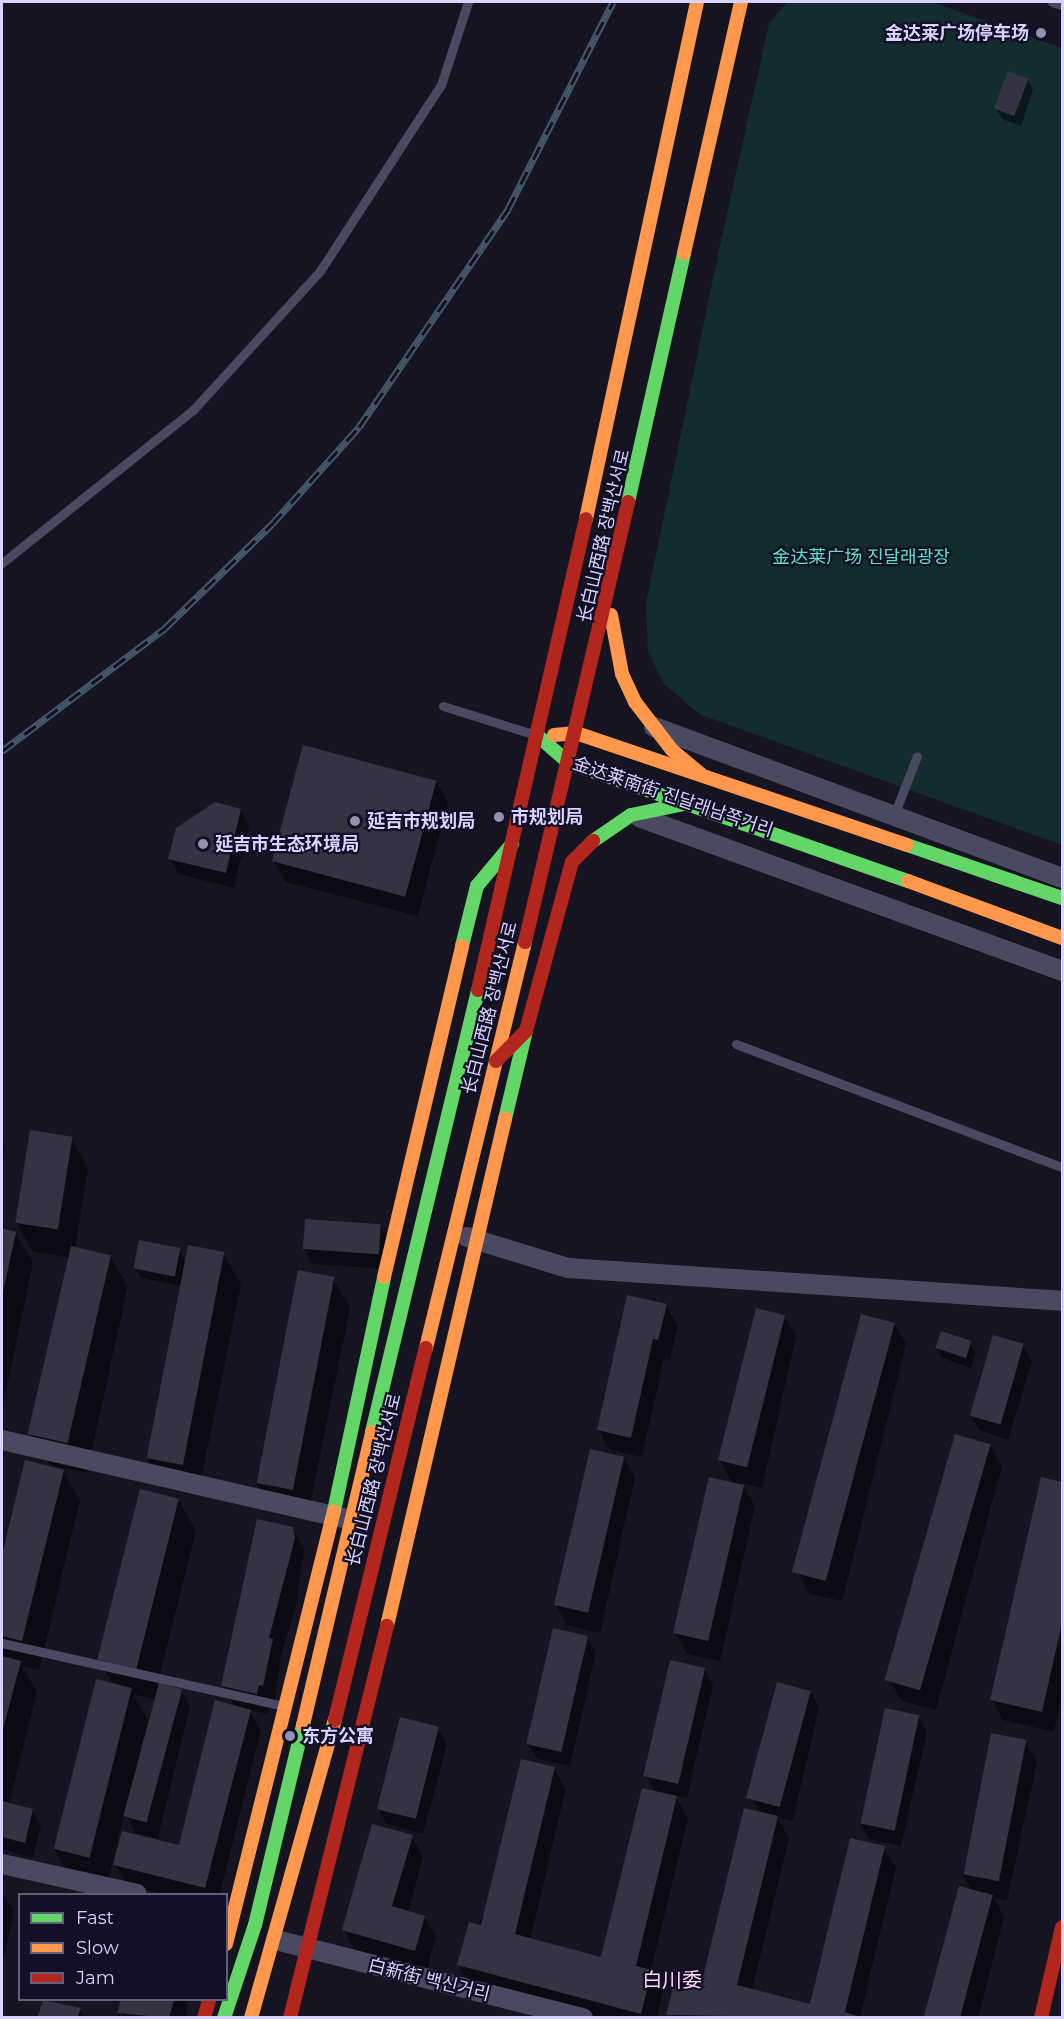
<!DOCTYPE html>
<meta charset="utf-8">
<style>
body{margin:0}
#map{position:relative;width:1064px;height:2019px;overflow:hidden;background:#161421;font-family:Montserrat,"Noto Sans SC","Noto Sans KR",sans-serif}
div>[style]{position:absolute}
[style*='--x']{left:calc(var(--x)*1px);top:calc(var(--y)*1px);width:calc(var(--w)*1px);rotate:calc(var(--a)*1deg)}
.green>*{inset:0;background:#132c2d}
.shadow>*{inset:0;background:#0007;transform-origin:0 0}
.building>*{inset:0;background:#343243;transform-origin:0 0}
.lane>*{height:9px;margin:-4.5px;padding:0 4.5px;transform-origin:4.5px;border-radius:4.5px;background:#4a4962}
.street>*{height:20px;margin:-10px;padding:0 10px;transform-origin:10px;border-radius:10px;background:#4a4962}
.fast>*{height:14px;margin:-7px;padding:0 7px;transform-origin:7px;border-radius:7px;background:#63d668}
.slow>*{height:14px;margin:-7px;padding:0 7px;transform-origin:7px;border-radius:7px;background:#ff974d}
.jam>*{height:14px;margin:-7px;padding:0 7px;transform-origin:7px;border-radius:7px;background:#b3261e}
.rail>*{height:7px;margin-top:-3.5px;transform-origin:0;background:repeating-linear-gradient(90deg,#130f26 0 14px,#43596b 0 28px);box-sizing:border-box;border-block:2px solid #43596b}
.dots>*{width:16px;height:16px;translate:-50% -50%;box-sizing:border-box;border:3px solid #130f26;border-radius:50%}
span{translate:-50% -50%;white-space:nowrap;text-align:center;line-height:1.15;-webkit-text-stroke:4.5px #130f26;paint-order:stroke}
.poi-label{font-size:18px;color:#d9d4ff;font-weight:700}
.right{translate:-100% -50%;text-align:right}
.left{translate:0 -50%;text-align:left}
.street-label{font-size:18px;color:#d9d4ff}
.park-label{font-size:18px;color:#5fe0c0}
.neighbourhood-label{font-size:20px;color:#ffd6f0}
.frame{position:absolute;inset:0;border:3px solid #d9d4ff;pointer-events:none}
.legend{position:absolute;left:18px;top:1893px;width:210px;height:108px;box-sizing:border-box;background:#130f26;border:2px solid #625e7d;margin:0;padding:8px 10px;list-style:none;font-size:18px;color:#d9d4ff}
.legend li{display:flex;align-items:center;gap:12px;height:30px}
.legend b{width:30px;border:2px solid #625e7d}
</style>
<div id="map">
<div class="green">
<i style="clip-path:polygon(787px 2px,932px 2px,1062px 48px,1062px 845px,699px 714px,664px 684px,648px 651px,646px 603px,719px 250px,769px 24px)"></i>
</div>
<div class="shadow">
<i style="clip-path:polygon(1028px 80px,1033px 90px,1021px 126px,1002px 119px,996px 109px)"></i>
<i style="clip-path:polygon(436px 781px,448px 802px,418px 916px,286px 882px,274px 861px)"></i>
<i style="clip-path:polygon(240px 810px,249px 825px,234px 888px,179px 874px,170px 859px)"></i>
<i style="clip-path:polygon(71px 1138px,88px 1168px,75px 1249px,110px 1256px,128px 1286px,87px 1473px,50px 1465px,32px 1435px,70px 1258px,33px 1252px,16px 1222px)"></i>
<i style="clip-path:polygon(2px 1140px,5px 1146px,2px 1163px)"></i>
<i style="clip-path:polygon(380px 1226px,389px 1241px,386px 1269px,313px 1264px,304px 1248px)"></i>
<i style="clip-path:polygon(2px 1230px,15px 1233px,33px 1263px,2px 1410px)"></i>
<i style="clip-path:polygon(179px 1250px,186px 1262px,223px 1254px,241px 1284px,198px 1495px,164px 1488px,147px 1458px,181px 1286px,141px 1278px,135px 1268px)"></i>
<i style="clip-path:polygon(333px 1279px,350px 1308px,307px 1520px,273px 1513px,256px 1483px)"></i>
<i style="clip-path:polygon(666px 1306px,678px 1326px,670px 1360px,664px 1359px,642px 1457px,610px 1450px,598px 1430px)"></i>
<i style="clip-path:polygon(784px 1316px,796px 1336px,762px 1488px,741px 1483px,755px 1506px,720px 1661px,687px 1654px,675px 1633px,733px 1484px,720px 1460px)"></i>
<i style="clip-path:polygon(894px 1324px,906px 1344px,842px 1601px,810px 1594px,798px 1573px)"></i>
<i style="clip-path:polygon(970px 1343px,976px 1353px,971px 1368px,942px 1358px,937px 1348px)"></i>
<i style="clip-path:polygon(1023px 1346px,1032px 1361px,1008px 1440px,979px 1430px,970px 1415px)"></i>
<i style="clip-path:polygon(990px 1446px,1002px 1466px,936px 1710px,902px 1701px,890px 1681px)"></i>
<i style="clip-path:polygon(624px 1458px,635px 1478px,600px 1633px,567px 1625px,556px 1605px)"></i>
<i style="clip-path:polygon(26px 1462px,63px 1471px,80px 1501px,39px 1670px,22px 1666px,37px 1692px,9px 1804px,32px 1810px,41px 1826px,33px 1858px,2px 1849px,2px 1562px)"></i>
<i style="clip-path:polygon(1042px 1479px,1062px 1483px,1062px 1693px,1054px 1732px,1003px 1720px,992px 1700px)"></i>
<i style="clip-path:polygon(178px 1500px,196px 1530px,157px 1685px,181px 1691px,190px 1706px,158px 1838px,136px 1833px,127px 1817px,156px 1700px,133px 1694px,148px 1720px,106px 1888px,72px 1879px,54px 1849px,114px 1686px,99px 1660px)"></i>
<i style="clip-path:polygon(292px 1528px,304px 1549px,296px 1606px,281px 1655px,274px 1706px,270px 1704px,268px 1714px,249px 1710px,261px 1731px,220px 1894px,164px 1894px,127px 1885px,115px 1864px,180px 1847px,235px 1707px,223px 1686px)"></i>
<i style="clip-path:polygon(587px 1637px,596px 1652px,570px 1766px,537px 1759px,528px 1744px)"></i>
<i style="clip-path:polygon(704px 1669px,713px 1685px,687px 1798px,675px 1796px,688px 1818px,651px 1971px,663px 1992px,657px 2018px,592px 2018px,470px 1986px,459px 1965px,554px 1768px,566px 1789px,530px 1940px,602px 1959px,656px 1793px,646px 1776px)"></i>
<i style="clip-path:polygon(810px 1692px,819px 1707px,793px 1821px,777px 1817px,789px 1838px,752px 1991px,812px 2005px,884px 1848px,896px 1868px,860px 2017px,669px 2018px,704px 1979px,761px 1814px,752px 1798px)"></i>
<i style="clip-path:polygon(918px 1717px,927px 1732px,901px 1846px,869px 1839px,860px 1823px)"></i>
<i style="clip-path:polygon(438px 1729px,447px 1744px,423px 1834px,387px 1824px,378px 1809px)"></i>
<i style="clip-path:polygon(1025px 1742px,1037px 1762px,1007px 1901px,994px 1898px,1004px 1917px,978px 2018px,928px 2018px,972px 1891px,962px 1874px)"></i>
<i style="clip-path:polygon(412px 1837px,423px 1857px,408px 1912px,424px 1917px,436px 1937px,427px 1970px,355px 1950px,343px 1929px)"></i>
<i style="clip-path:polygon(2px 1894px,14px 1910px,2px 1965px)"></i>
<i style="clip-path:polygon(44px 2000px,80px 2009px,84px 2018px,38px 2018px)"></i>
<i style="left:122px;top:2000px;width:65px;height:18px"></i>
</div>
<div class="building">
<i style="left:1008px;top:71px;width:22px;height:40px;rotate:21deg"></i>
<i style="left:303px;top:745px;width:138px;height:120px;rotate:15deg"></i>
<i style="clip-path:polygon(215px 802px,241px 809px,226px 873px,168px 859px,176px 828px)"></i>
<i style="left:30px;top:1130px;width:43px;height:94px;rotate:9deg"></i>
<i style="left:305px;top:1219px;width:76px;height:30px;rotate:4deg"></i>
<i style="clip-path:polygon(2px 1228px,16px 1232px,2px 1297px)"></i>
<i style="left:139px;top:1240px;width:42px;height:29px;rotate:11deg"></i>
<i style="left:188px;top:1245px;width:37px;height:217px;rotate:11deg"></i>
<i style="left:71px;top:1246px;width:41px;height:193px;rotate:13deg"></i>
<i style="left:298px;top:1270px;width:37px;height:217px;rotate:11deg"></i>
<i style="clip-path:polygon(627px 1295px,667px 1304px,658px 1340px,653px 1339px,631px 1438px,597px 1430px)"></i>
<i style="left:756px;top:1308px;width:30px;height:157px;rotate:14deg"></i>
<i style="left:861px;top:1314px;width:35px;height:267px;rotate:15deg"></i>
<i style="left:941px;top:1331px;width:32px;height:18px;rotate:18deg"></i>
<i style="left:993px;top:1335px;width:32px;height:84px;rotate:16deg"></i>
<i style="left:955px;top:1434px;width:37px;height:256px;rotate:16deg"></i>
<i style="left:590px;top:1449px;width:35px;height:160px;rotate:13deg"></i>
<i style="clip-path:polygon(25px 1460px,64px 1470px,22px 1641px,2px 1636px,2px 1555px)"></i>
<i style="left:709px;top:1477px;width:36px;height:160px;rotate:13deg"></i>
<i style="clip-path:polygon(1041px 1477px,1062px 1482px,1062px 1623px,1042px 1712px,990px 1700px)"></i>
<i style="left:140px;top:1489px;width:40px;height:176px;rotate:14deg"></i>
<i style="clip-path:polygon(257px 1519px,293px 1527px,295px 1538px,269px 1638px,273px 1639px,263px 1686px,259px 1685px,257px 1694px,221px 1686px)"></i>
<i style="left:553px;top:1628px;width:36px;height:119px;rotate:13deg"></i>
<i style="clip-path:polygon(2px 1656px,21px 1661px,2px 1733px)"></i>
<i style="left:670px;top:1660px;width:36px;height:119px;rotate:13deg"></i>
<i style="left:96px;top:1679px;width:37px;height:175px;rotate:14deg"></i>
<i style="left:777px;top:1682px;width:35px;height:120px;rotate:15deg"></i>
<i style="left:159px;top:1683px;width:24px;height:138px;rotate:15deg"></i>
<i style="clip-path:polygon(215px 1700px,251px 1710px,205px 1888px,113px 1865px,122px 1831px,179px 1845px)"></i>
<i style="left:885px;top:1708px;width:35px;height:118px;rotate:12deg"></i>
<i style="left:400px;top:1717px;width:40px;height:95px;rotate:14deg"></i>
<i style="left:991px;top:1733px;width:36px;height:144px;rotate:11deg"></i>
<i style="clip-path:polygon(521px 1759px,555px 1767px,515px 1934px,601px 1957px,642px 1788px,677px 1796px,636px 1966px,652px 1970px,641px 2014px,457px 1965px,469px 1922px,481px 1925px)"></i>
<i style="clip-path:polygon(2px 1801px,33px 1809px,25px 1843px,2px 1837px)"></i>
<i style="clip-path:polygon(744px 1808px,778px 1816px,737px 1985px,810px 2004px,850px 1838px,885px 1846px,845px 2012px,863px 2018px,666px 2015px,677px 1971px,703px 1977px)"></i>
<i style="clip-path:polygon(372px 1824px,413px 1835px,392px 1906px,425px 1916px,415px 1951px,342px 1930px)"></i>
<i style="left:959px;top:1886px;width:35px;height:136px;rotate:15deg"></i>
<i style="clip-path:polygon(43px 2000px,81px 2008px,77px 2018px,37px 2018px)"></i>
<i style="clip-path:polygon(121px 2000px,174px 2000px,169px 2018px,117px 2013px)"></i>
</div>
<div class="lane">
<i style="--x:1052;--y:2;--w:10;--a:17"></i>
<i style="--x:2;--y:563;--w:245;--a:-38.7"></i>
<i style="--x:193;--y:410;--w:188;--a:-47.6"></i>
<i style="--x:320;--y:271;--w:222;--a:-57"></i>
<i style="--x:441;--y:85;--w:87;--a:-72"></i>
<i style="--x:443;--y:706;--w:97;--a:17.3"></i>
<i style="--x:894;--y:815;--w:63;--a:-68.7"></i>
<i style="--x:736;--y:1044;--w:348;--a:20.7"></i>
<i style="--x:2;--y:1643;--w:289;--a:12.6"></i>
</div>
<div class="street">
<i style="--x:654;--y:727;--w:435;--a:20.3"></i>
<i style="--x:639;--y:817;--w:450;--a:20"></i>
<i style="--x:467;--y:1237;--w:106;--a:17.1"></i>
<i style="--x:568;--y:1268;--w:495;--a:3.8"></i>
<i style="--x:2;--y:1440;--w:353;--a:12.9"></i>
<i style="--x:2;--y:1864;--w:138;--a:12.5"></i>
<i style="--x:276;--y:1940;--w:317;--a:14.3"></i>
</div>
<div class="fast">
<i style="--x:628;--y:502;--w:255;--a:-77.3"></i>
<i style="--x:538;--y:736;--w:41;--a:41.1"></i>
<i style="--x:569;--y:763;--w:359;--a:19.2"></i>
<i style="--x:593;--y:841;--w:46;--a:-34.4"></i>
<i style="--x:631;--y:815;--w:63;--a:-11.8"></i>
<i style="--x:907;--y:845;--w:164;--a:18.9"></i>
<i style="--x:462;--y:946;--w:62;--a:-76"></i>
<i style="--x:477;--y:886;--w:55;--a:-50.2"></i>
<i style="--x:505;--y:1119;--w:90;--a:-76.6"></i>
<i style="--x:372;--y:1432;--w:455;--a:-76.5"></i>
<i style="--x:334;--y:1511;--w:239;--a:-77.9"></i>
<i style="--x:224;--y:2018;--w:98;--a:-71.6"></i>
<i style="--x:255;--y:1925;--w:206;--a:-76.5"></i>
</div>
<div class="slow">
<i style="--x:684;--y:253;--w:257;--a:-77.2"></i>
<i style="--x:586;--y:519;--w:529;--a:-77.88"></i>
<i style="--x:611;--y:615;--w:60;--a:79.4"></i>
<i style="--x:622;--y:674;--w:31;--a:65"></i>
<i style="--x:635;--y:702;--w:61;--a:52.4"></i>
<i style="--x:672;--y:750;--w:38;--a:40"></i>
<i style="--x:554;--y:735;--w:22;--a:-5"></i>
<i style="--x:576;--y:733;--w:349;--a:18.7"></i>
<i style="--x:908;--y:881;--w:164;--a:20.3"></i>
<i style="--x:384;--y:1277;--w:340;--a:-76.7"></i>
<i style="--x:426;--y:1348;--w:418;--a:-76.3"></i>
<i style="--x:387;--y:1626;--w:521;--a:-76.9"></i>
<i style="--x:303;--y:1725;--w:301;--a:-76.7"></i>
<i style="--x:226;--y:1944;--w:446;--a:-76"></i>
<i style="--x:251;--y:2018;--w:310;--a:-74.3"></i>
</div>
<div class="jam">
<i style="--x:525;--y:942;--w:452;--a:-76.8"></i>
<i style="--x:478;--y:990;--w:483;--a:-77.1"></i>
<i style="--x:496;--y:1061;--w:42;--a:-45"></i>
<i style="--x:526;--y:1031;--w:175;--a:-74.8"></i>
<i style="--x:572;--y:862;--w:30;--a:-45"></i>
<i style="--x:335;--y:1720;--w:383;--a:-76.3"></i>
<i style="--x:204;--y:2018;--w:19;--a:-74"></i>
<i style="--x:290;--y:2018;--w:404;--a:-76.1"></i>
<i style="--x:1041;--y:2018;--w:93;--a:-77"></i>
</div>
<div class="rail">
<i style="--x:2;--y:751;--w:204;--a:-37"></i>
<i style="--x:165;--y:628;--w:149;--a:-44.2"></i>
<i style="--x:272;--y:524;--w:130;--a:-48.1"></i>
<i style="--x:359;--y:427;--w:264;--a:-55.6"></i>
<i style="--x:508;--y:209;--w:232;--a:-63.1"></i>
</div>
<div class="dots">
<i style="left:1041px;top:33px;background:#9591b1"></i>
<i style="left:499px;top:817px;background:#9591b1"></i>
<i style="left:355px;top:821px;background:#9591b1"></i>
<i style="left:203px;top:844px;background:#9591b1"></i>
<i style="left:290px;top:1736px;background:#9591b1"></i>
</div>
<div class="poi-label">
<span class="right" style="left:1029px;top:33px">金达莱广场停车场</span>
<span class="left" style="left:511px;top:817px">市规划局</span>
<span class="left" style="left:367px;top:821px">延吉市规划局</span>
<span class="left" style="left:215px;top:844px">延吉市生态环境局</span>
<span class="left" style="left:302px;top:1736px">东方公寓</span>
</div>
<div class="street-label">
<span style="left:604px;top:536px;rotate:-77deg">长白山西路 장백산서로</span>
<span style="left:673px;top:797px;rotate:19deg">金达莱南街 진달래남쪽거리</span>
<span style="left:490px;top:1008px;rotate:-76deg">长白山西路 장백산서로</span>
<span style="left:374px;top:1480px;rotate:-76deg">长白山西路 장백산서로</span>
<span style="left:429px;top:1980px;rotate:14deg">白新街 백신거리</span>
</div>
<div class="park-label">
<span style="left:861px;top:557px">金达莱广场 진달래광장</span>
</div>
<div class="neighbourhood-label">
<span style="left:672px;top:1980px">白川委</span>
</div>
<div class="frame"></div>
<ul class="legend">
<li><b style="height:8px;background:#63d668"></b>Fast</li>
<li><b style="height:8px;background:#ff974d"></b>Slow</li>
<li><b style="height:8px;background:#b3261e"></b>Jam</li>
</ul>
</div>
